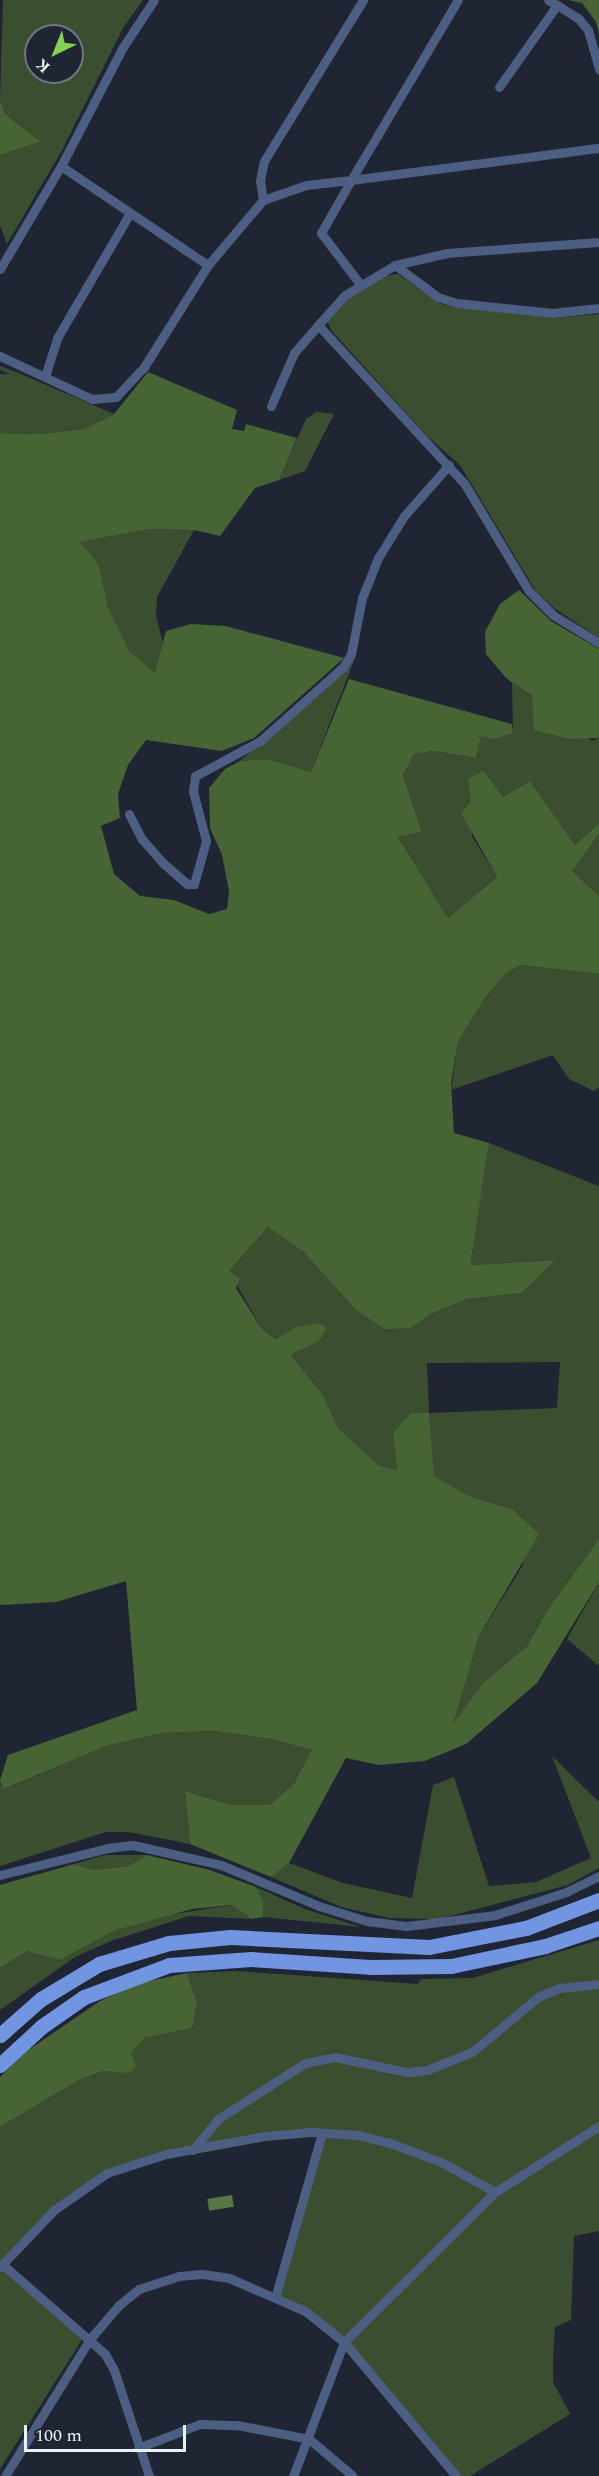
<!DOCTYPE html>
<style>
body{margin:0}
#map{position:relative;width:599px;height:2476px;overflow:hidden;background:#1f2532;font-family:Spectral,serif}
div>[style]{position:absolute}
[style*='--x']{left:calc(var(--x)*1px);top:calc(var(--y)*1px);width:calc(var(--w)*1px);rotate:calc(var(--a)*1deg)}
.green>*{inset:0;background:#3b4e30}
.forest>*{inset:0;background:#476435}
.water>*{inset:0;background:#587646;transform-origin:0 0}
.minor>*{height:9px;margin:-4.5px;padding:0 4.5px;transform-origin:4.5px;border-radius:4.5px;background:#4c5e82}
.primary>*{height:15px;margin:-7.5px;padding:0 7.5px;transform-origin:7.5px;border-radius:7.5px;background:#7195e0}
span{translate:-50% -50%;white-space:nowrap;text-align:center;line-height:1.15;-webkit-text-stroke:4.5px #1f2532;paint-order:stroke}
.north{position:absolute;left:24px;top:24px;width:60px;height:60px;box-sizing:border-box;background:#1f2532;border:2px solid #717682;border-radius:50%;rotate:223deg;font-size:16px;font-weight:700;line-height:24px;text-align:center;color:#ecf0f9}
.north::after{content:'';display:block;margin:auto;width:21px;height:27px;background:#84d04e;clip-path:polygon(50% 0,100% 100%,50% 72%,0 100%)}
.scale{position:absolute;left:24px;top:2425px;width:162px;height:27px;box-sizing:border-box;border:3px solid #ecf0f9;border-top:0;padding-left:8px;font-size:18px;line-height:21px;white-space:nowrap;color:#ecf0f9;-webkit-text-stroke:4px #1f2532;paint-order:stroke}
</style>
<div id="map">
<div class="green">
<i style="clip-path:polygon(evenodd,3px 0,143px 0,123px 28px,61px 152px,7px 244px,0 225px,0 155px,41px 142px,5px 114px,0 99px,3px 0,36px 36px,72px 36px,72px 72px,36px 72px,36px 36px)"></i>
<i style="clip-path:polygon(398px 274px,441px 304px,452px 307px,553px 318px,599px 314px,599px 638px,554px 608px,535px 590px,460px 465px,426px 435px,331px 330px,327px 320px,352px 296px,384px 276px)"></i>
<i style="clip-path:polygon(0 366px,23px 375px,114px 414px,84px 429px,40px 434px,0 433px,0 374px,10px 374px,0 370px)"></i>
<i style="clip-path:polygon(316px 412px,334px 414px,305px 471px,279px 480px,306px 419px)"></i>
<i style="clip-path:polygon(148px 529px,194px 530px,157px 597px,156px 616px,163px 643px,155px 674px,130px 652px,108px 607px,99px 565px,79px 542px)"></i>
<i style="clip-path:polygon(355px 658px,311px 772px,268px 759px,240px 761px,337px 679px)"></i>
<i style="clip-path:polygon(512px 682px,592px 741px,599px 738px,599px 823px,575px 845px,530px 781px,503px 797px,484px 771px,471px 802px,472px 836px,497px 877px,448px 918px,398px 837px,422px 832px,403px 775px,413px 754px,433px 751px,476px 758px,481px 736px,513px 733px)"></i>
<i style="clip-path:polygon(599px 834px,599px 896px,572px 871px)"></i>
<i style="clip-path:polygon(521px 965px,599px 974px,599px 1087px,594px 1091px,569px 1079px,553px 1055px,451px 1090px,458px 1042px,484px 999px,507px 972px)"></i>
<i style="clip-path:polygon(evenodd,489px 1143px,599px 1186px,599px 1539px,550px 1606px,527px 1646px,483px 1683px,452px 1726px,479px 1636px,523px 1565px,512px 1509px,469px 1496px,433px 1476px,429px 1413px,393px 1433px,397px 1470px,380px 1466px,338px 1428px,323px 1395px,291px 1355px,319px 1341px,296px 1327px,277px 1339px,262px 1329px,229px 1271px,268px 1227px,304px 1252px,330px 1278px,411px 1328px,430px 1314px,468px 1299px,522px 1293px,554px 1260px,469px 1265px,489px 1143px,560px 1362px,557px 1408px,429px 1413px,427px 1363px,560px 1362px)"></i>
<i style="clip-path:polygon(599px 1582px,599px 1666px,567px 1639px)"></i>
<i style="clip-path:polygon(215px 1731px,271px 1739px,313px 1750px,295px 1782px,270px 1805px,231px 1805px,185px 1791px,190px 1844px,129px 1832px,106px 1832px,0 1866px,0 1780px,5px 1789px,109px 1745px,160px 1733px)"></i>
<i style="clip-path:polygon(552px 1756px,599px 1802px,599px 1868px,568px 1885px,439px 1919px,390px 1918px,341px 1907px,271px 1877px,289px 1863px,343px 1883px,412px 1898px,433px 1785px,454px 1777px,489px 1886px,536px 1882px,591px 1858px)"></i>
<i style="clip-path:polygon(105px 1855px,147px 1855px,128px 1866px,94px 1870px,74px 1864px)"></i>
<i style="clip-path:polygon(256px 1887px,305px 1909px,361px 1927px,263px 1917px,264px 1903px)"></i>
<i style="clip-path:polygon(231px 1905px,252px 1919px,189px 1916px,111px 1941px,75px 1957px,0 2010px,0 1968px,27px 1951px,60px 1960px,116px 1930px,155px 1917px)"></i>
<i style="clip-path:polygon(599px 1940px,599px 2231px,574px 2236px,571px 2320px,555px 2327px,553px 2358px,553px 2382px,570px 2414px,470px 2476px,456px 2476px,323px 2323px,275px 2298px,321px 2133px,193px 2150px,89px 2182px,3px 2264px,85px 2335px,0 2469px,0 2127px,79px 2080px,103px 2071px,131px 2072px,131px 2054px,144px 2038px,192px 2028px,196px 2000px,187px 1973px,237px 1971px,418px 1984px,421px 1979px,472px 1978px)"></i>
</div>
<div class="forest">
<i style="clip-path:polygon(568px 0,599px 0,599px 34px,596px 22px,582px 3px)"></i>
<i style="clip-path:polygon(0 99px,5px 114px,41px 142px,0 155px)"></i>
<i style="clip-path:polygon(148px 372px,237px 410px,232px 429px,244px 431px,246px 424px,297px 438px,279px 480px,255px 488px,220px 536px,194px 530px,148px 529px,80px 542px,99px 565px,108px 607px,130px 652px,155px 673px,166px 631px,191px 624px,226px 626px,344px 658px,254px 738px,222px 751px,146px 740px,128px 765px,118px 794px,120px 818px,101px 826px,114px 874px,140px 896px,174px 900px,209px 914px,227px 909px,229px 891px,222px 855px,210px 828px,209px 788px,225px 769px,240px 761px,268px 759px,311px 772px,349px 679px,512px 724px,513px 733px,494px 739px,481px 736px,476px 758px,433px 751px,414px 754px,403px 775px,422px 832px,398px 837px,448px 918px,497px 877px,461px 813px,471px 802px,468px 779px,484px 771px,503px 797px,530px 781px,575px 845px,599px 823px,599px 834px,572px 871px,599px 896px,599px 974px,521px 965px,507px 972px,484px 999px,458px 1042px,451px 1083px,454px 1133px,489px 1143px,470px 1265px,555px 1260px,522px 1293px,468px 1299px,430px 1314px,411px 1328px,385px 1329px,356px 1310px,304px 1252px,268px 1227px,229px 1271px,240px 1279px,236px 1288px,262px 1329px,276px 1339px,296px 1327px,319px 1323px,327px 1328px,319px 1341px,291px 1355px,323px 1395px,338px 1428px,380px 1466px,397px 1470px,393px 1433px,411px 1413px,429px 1413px,434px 1476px,469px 1496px,512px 1509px,539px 1534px,479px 1636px,453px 1724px,483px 1683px,527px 1646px,550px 1606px,599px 1539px,599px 1582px,537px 1683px,466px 1744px,425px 1761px,379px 1765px,346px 1758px,289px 1863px,271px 1877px,190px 1844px,185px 1791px,231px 1805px,270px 1805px,295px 1782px,312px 1750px,271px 1739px,215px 1731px,161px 1733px,109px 1745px,4px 1789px,0 1780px,8px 1755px,137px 1710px,126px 1581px,56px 1602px,0 1605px,0 433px,40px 434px,84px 429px,114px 414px)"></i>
<i style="clip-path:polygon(519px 590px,551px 621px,599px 649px,599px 738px,571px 739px,534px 730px,532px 696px,506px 678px,486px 654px,485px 632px,500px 604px)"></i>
<i style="clip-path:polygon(147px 1855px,210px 1870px,256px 1887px,264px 1903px,263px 1917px,252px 1919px,231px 1905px,192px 1909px,116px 1930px,60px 1960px,27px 1951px,0 1968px,0 1885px,74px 1864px,94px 1870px,128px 1866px)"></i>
<i style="clip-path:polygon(187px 1973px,197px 2003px,192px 2028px,144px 2038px,131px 2054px,136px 2065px,131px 2073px,103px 2071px,79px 2080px,0 2127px,0 2077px,27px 2051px,100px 2001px,140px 1983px)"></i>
</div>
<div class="water">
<i style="left:232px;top:2195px;width:12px;height:25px;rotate:81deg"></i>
</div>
<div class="minor">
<i style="--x:557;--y:5;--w:25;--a:32"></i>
<i style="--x:578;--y:18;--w:16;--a:50"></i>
<i style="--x:588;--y:30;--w:41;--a:74.2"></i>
<i style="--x:499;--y:87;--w:100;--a:-54.7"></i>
<i style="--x:557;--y:5;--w:10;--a:-151"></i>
<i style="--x:61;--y:166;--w:177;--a:34"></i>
<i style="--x:351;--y:180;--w:250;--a:-7.4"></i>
<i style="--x:351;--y:180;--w:209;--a:-59.3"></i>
<i style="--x:599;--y:242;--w:152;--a:175.9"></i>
<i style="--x:447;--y:253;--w:53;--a:167"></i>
<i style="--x:395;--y:265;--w:58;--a:149"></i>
<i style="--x:345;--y:295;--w:40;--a:132"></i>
<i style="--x:318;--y:325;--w:215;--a:47.3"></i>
<i style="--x:464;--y:483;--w:126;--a:59"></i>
<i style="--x:529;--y:591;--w:34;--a:45"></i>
<i style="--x:553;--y:615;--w:54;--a:31.3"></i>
<i style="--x:395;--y:265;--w:54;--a:36.7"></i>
<i style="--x:438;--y:297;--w:20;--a:18"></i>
<i style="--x:457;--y:303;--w:96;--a:6"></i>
<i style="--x:552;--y:313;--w:47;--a:-6.1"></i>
<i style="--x:0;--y:269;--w:120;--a:-59.4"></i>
<i style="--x:61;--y:166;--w:134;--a:-62.5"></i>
<i style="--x:123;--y:47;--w:56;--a:-56.6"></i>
<i style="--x:360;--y:284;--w:64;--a:-127.4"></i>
<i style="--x:321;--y:233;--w:61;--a:-60.5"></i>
<i style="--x:351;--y:180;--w:45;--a:173.7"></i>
<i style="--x:306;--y:185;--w:46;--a:160.8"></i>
<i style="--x:263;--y:200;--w:19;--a:-99"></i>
<i style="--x:260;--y:181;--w:20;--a:-79"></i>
<i style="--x:264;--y:161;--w:189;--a:-58.4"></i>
<i style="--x:0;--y:356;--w:102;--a:25.1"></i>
<i style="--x:92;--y:399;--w:24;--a:-5"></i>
<i style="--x:116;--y:397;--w:41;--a:-47"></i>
<i style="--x:144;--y:367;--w:120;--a:-57.9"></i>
<i style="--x:208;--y:265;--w:85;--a:-49.8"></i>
<i style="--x:45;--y:376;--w:40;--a:-72"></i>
<i style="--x:57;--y:338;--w:145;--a:-59.7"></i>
<i style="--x:271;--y:406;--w:58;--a:-66.5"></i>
<i style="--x:294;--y:353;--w:37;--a:-49"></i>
<i style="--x:129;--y:814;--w:28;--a:63"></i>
<i style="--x:142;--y:839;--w:32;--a:49"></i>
<i style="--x:163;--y:863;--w:32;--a:41"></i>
<i style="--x:187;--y:884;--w:7;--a:0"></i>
<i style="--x:194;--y:884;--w:45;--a:-74.4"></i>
<i style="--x:206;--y:841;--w:52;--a:-104.6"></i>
<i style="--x:193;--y:791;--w:15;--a:-82"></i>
<i style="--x:195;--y:776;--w:74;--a:-28.3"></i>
<i style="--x:260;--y:741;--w:111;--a:-41.7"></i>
<i style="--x:343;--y:667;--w:15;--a:-58"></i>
<i style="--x:351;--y:654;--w:57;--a:-78.9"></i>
<i style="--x:362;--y:598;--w:43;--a:-68.2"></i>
<i style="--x:378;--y:558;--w:49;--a:-58.2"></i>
<i style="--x:404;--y:516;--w:68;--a:-48.6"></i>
<i style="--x:0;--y:1875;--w:111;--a:-14"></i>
<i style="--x:108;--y:1848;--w:25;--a:-7"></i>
<i style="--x:133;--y:1845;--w:90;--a:12.8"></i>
<i style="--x:221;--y:1865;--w:106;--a:22.7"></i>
<i style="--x:319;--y:1906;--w:50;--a:17.4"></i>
<i style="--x:367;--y:1921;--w:40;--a:7.1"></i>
<i style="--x:407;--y:1926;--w:89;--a:-7.1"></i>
<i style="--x:495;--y:1915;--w:75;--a:-17.9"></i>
<i style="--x:566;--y:1892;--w:37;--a:-26"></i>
<i style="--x:193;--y:2150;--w:40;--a:-51"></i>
<i style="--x:218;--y:2119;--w:103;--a:-32.8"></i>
<i style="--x:305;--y:2063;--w:31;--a:-11"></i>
<i style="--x:335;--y:2057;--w:74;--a:11.8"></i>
<i style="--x:407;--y:2072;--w:20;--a:-6"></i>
<i style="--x:427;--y:2070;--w:48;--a:-21.8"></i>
<i style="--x:472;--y:2052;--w:86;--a:-39.8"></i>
<i style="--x:538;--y:1997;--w:23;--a:-23"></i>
<i style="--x:559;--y:1988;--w:40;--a:-5.7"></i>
<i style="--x:2;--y:2264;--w:137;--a:41.1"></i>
<i style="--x:105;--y:2354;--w:18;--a:61"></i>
<i style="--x:114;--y:2370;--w:112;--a:71.7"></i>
<i style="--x:0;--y:2267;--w:79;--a:-46.5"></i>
<i style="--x:54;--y:2210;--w:65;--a:-34.9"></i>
<i style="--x:107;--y:2173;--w:62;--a:-17.9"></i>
<i style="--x:166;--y:2154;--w:101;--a:-10.3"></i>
<i style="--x:265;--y:2136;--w:46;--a:-5"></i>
<i style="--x:311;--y:2132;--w:47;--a:3.7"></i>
<i style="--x:358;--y:2135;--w:30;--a:14"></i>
<i style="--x:387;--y:2142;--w:58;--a:20.3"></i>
<i style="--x:441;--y:2162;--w:62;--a:29.1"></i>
<i style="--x:275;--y:2298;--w:172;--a:-74.1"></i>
<i style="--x:138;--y:2448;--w:66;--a:-21.2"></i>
<i style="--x:200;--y:2424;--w:37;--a:2"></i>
<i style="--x:237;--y:2425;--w:73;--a:11"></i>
<i style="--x:309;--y:2439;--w:57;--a:40.1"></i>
<i style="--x:5;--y:2476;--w:161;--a:-58.2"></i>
<i style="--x:90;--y:2339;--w:45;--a:-49.5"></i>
<i style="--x:119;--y:2305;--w:26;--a:-39"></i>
<i style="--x:139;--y:2289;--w:42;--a:-18"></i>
<i style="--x:179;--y:2276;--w:23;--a:-5"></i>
<i style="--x:202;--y:2274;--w:27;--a:8"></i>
<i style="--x:229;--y:2278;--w:83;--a:23.5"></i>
<i style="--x:305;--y:2311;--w:50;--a:38.5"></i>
<i style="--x:344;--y:2342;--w:143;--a:110.8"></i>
<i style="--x:456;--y:2476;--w:175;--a:-129.9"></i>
<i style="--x:344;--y:2342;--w:213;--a:-44.8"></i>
<i style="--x:495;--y:2192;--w:123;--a:-32.4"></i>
</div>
<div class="primary">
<i style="--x:0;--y:2035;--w:55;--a:-41.3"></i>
<i style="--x:41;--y:1999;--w:68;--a:-31.1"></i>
<i style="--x:99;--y:1964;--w:73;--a:-16.7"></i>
<i style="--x:169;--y:1943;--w:61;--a:-5.6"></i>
<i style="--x:230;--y:1937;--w:199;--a:2.9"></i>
<i style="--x:429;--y:1947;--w:99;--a:-11.1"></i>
<i style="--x:526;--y:1928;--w:78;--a:-21"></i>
<i style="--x:0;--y:2065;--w:56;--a:-42.8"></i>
<i style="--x:41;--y:2027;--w:52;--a:-34.9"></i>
<i style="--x:84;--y:1997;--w:91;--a:-20.6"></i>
<i style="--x:169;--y:1965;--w:82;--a:-4.2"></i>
<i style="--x:251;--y:1959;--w:119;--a:3.8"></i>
<i style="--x:370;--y:1967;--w:81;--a:-0.7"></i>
<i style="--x:451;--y:1966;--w:96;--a:-12"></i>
<i style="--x:545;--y:1946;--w:57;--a:-18.4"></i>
</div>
<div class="north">K</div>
<div class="scale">100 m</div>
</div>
